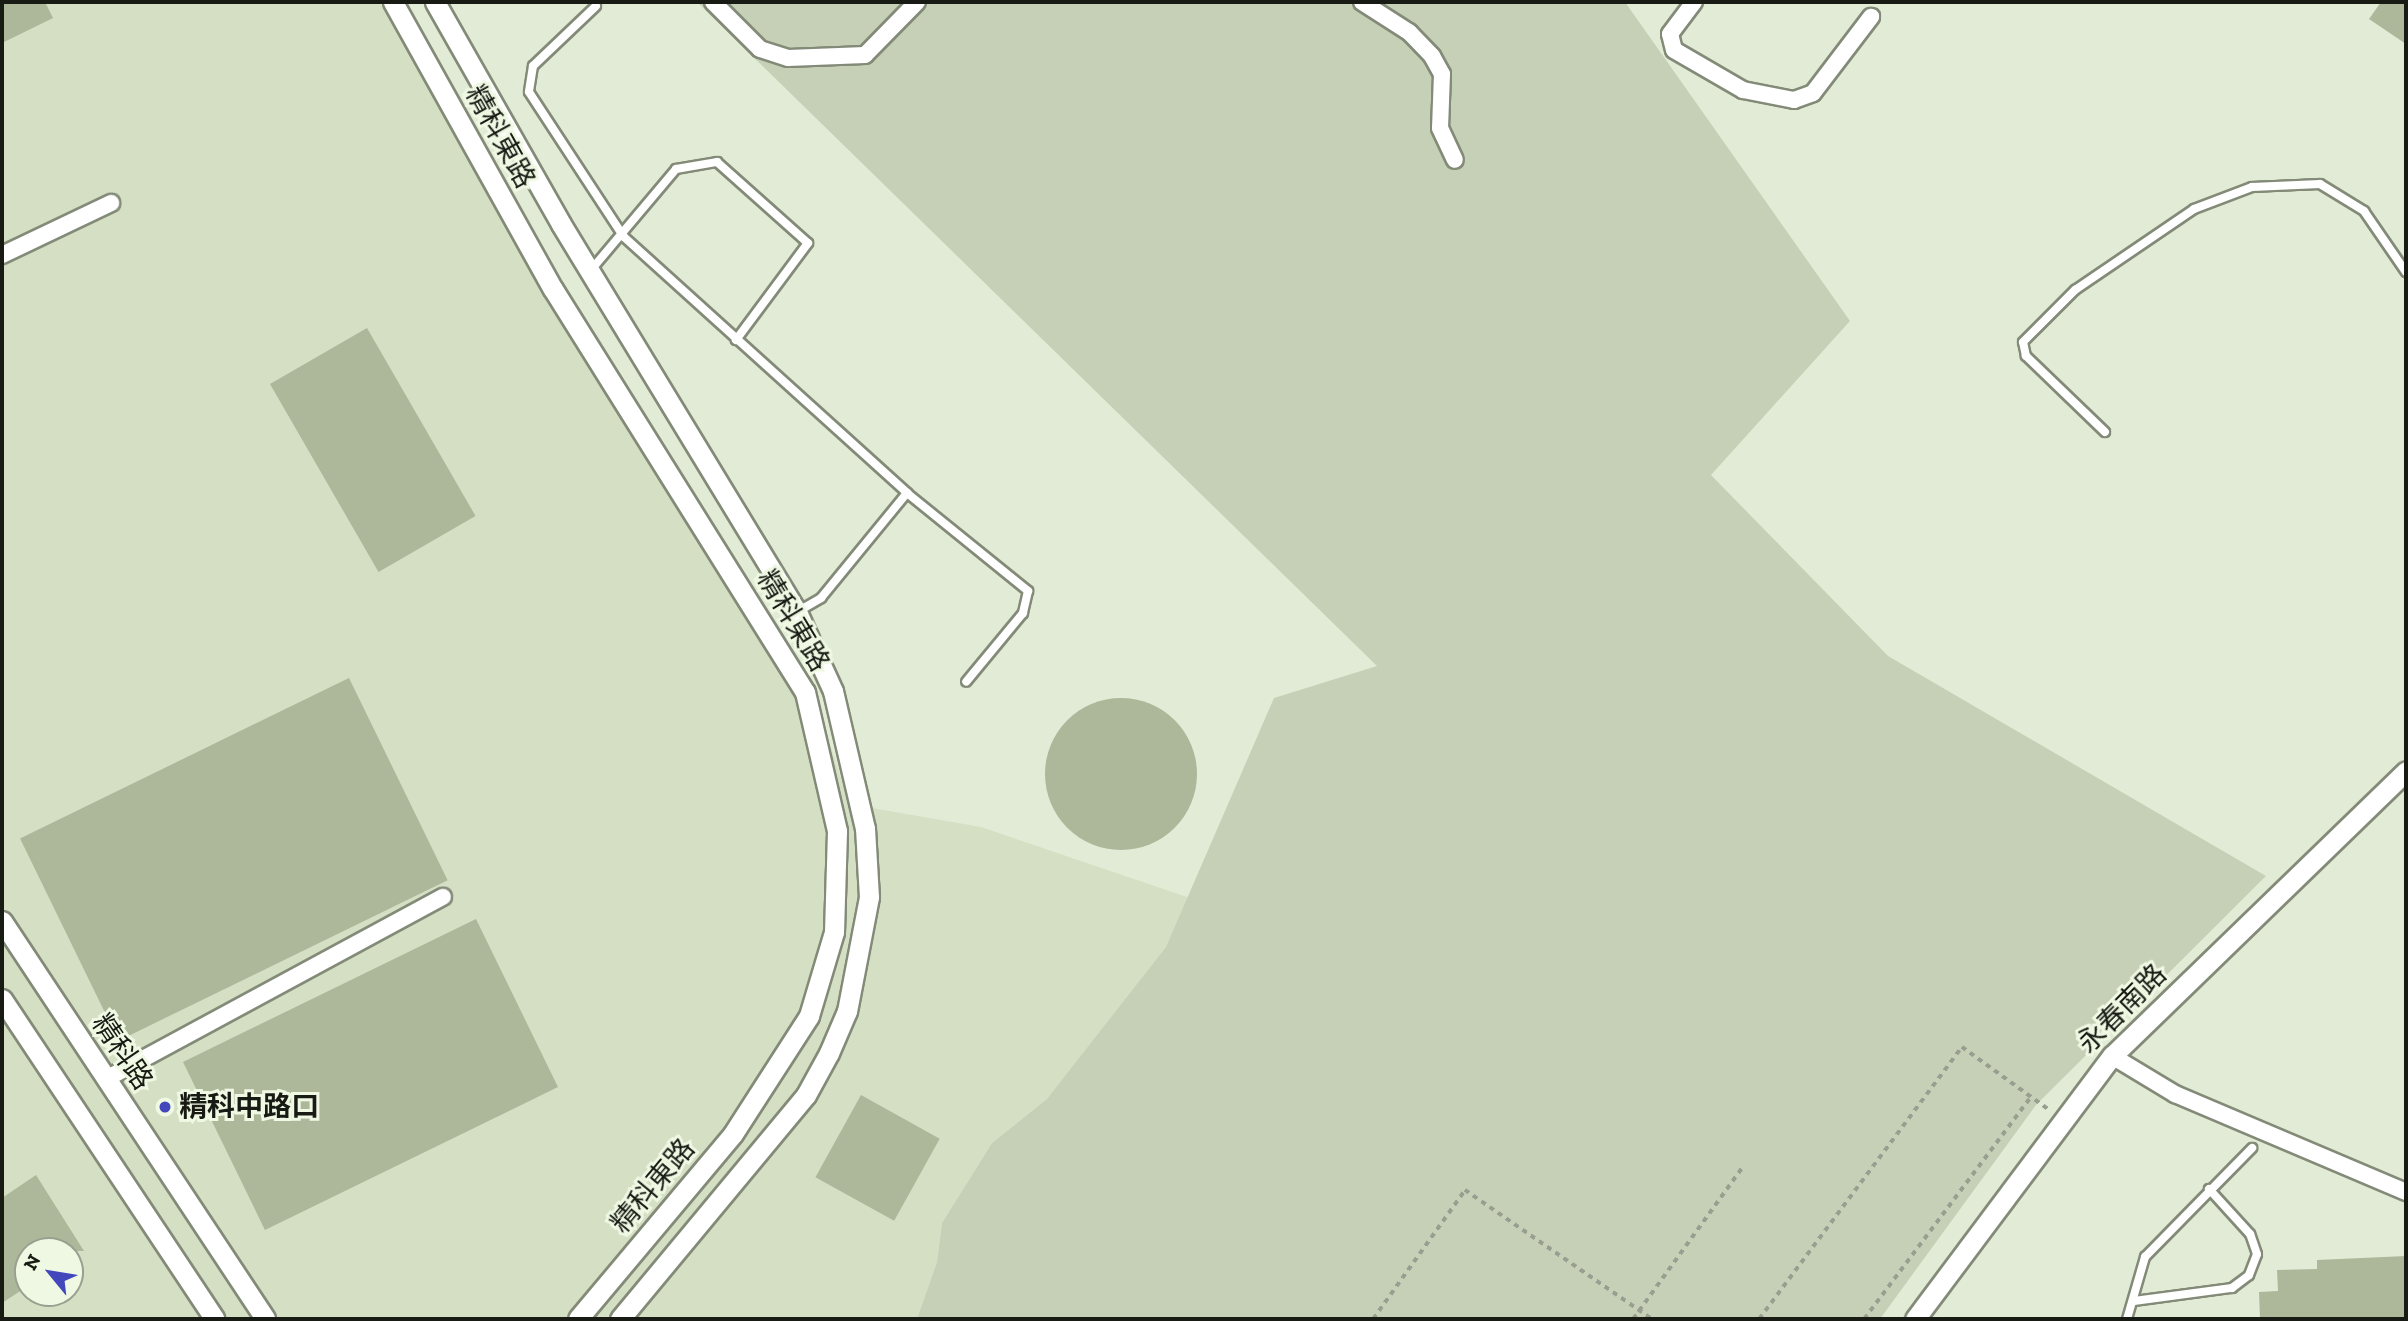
<!DOCTYPE html>
<meta charset="utf-8">
<style>
body{margin:0}
#map{position:relative;width:2408px;height:1321px;overflow:hidden;background:#e2ebd6;font-family:"Zilla Slab","Noto Sans TC",serif}
div>[style]{position:absolute}
[style*='--x']{left:calc(var(--x)*1px);top:calc(var(--y)*1px);width:calc(var(--w)*1px);rotate:calc(var(--a)*1deg)}
.built>*{inset:0;background:#d4dfc4}
.green>*{inset:0;background:#c6d0b7}
.building>*{inset:0;background:#acb899;transform-origin:0 0}
.round{border-radius:50%}
.path>*{height:3.5px;margin-top:-1.75px;transform-origin:0;background:repeating-linear-gradient(90deg,#999f90 0 5px,transparent 0 10px)}
.roads{filter:drop-shadow(2px 0 #838b78) drop-shadow(-2px 0 #838b78) drop-shadow(0 2px #838b78) drop-shadow(0 -2px #838b78)}
.service>*{height:8px;margin:-4px;padding:0 4px;transform-origin:4px;border-radius:4px;background:#fff}
.minor>*{height:16px;margin:-8px;padding:0 8px;transform-origin:8px;border-radius:8px;background:#fff}
.tertiary>*{height:19px;margin:-9.5px;padding:0 9.5px;transform-origin:9.5px;border-radius:9.5px;background:#fff}
.dots>*{width:19px;height:19px;translate:-50% -50%;box-sizing:border-box;border:4px solid #eff8e3;border-radius:50%}
span{translate:-50% -50%;white-space:nowrap;text-align:center;line-height:1.15;-webkit-text-stroke:6px #eff8e3;paint-order:stroke}
.street-label{font-size:28px;color:#181b14}
.poi-label{font-size:28px;color:#181b14;font-weight:700}
.left{translate:0 -50%;text-align:left}
.frame{position:absolute;inset:0;border:4px solid #181b14;pointer-events:none}
.north{position:absolute;left:14px;top:1237px;width:70px;height:70px;box-sizing:border-box;background:#eff8e3;border:2px solid #99a090;border-radius:50%;rotate:300deg;font-size:19px;font-weight:700;line-height:28px;text-align:center;color:#181b14}
.north::after{content:'';display:block;margin:auto;width:24px;height:32px;background:#4347bc;clip-path:polygon(50% 0,100% 100%,50% 72%,0 100%)}
</style>
<div id="map">
<div class="built">
<i style="clip-path:polygon(evenodd,2px 2px,395px 2px,499px 192px,788px 648px,818px 706px,849px 804px,981px 827px,1190px 898px,1166px 947px,1079px 1060px,1047px 1099px,992px 1143px,942px 1223px,937px 1262px,917px 1319px,2px 1319px,2px 2px,28px 1251px,70px 1251px,70px 1293px,28px 1293px,28px 1251px)"></i>
</div>
<div class="green">
<i style="clip-path:polygon(697px 2px,1625px 2px,1850px 321px,1711px 475px,1888px 656px,2266px 876px,2036px 1105px,1880px 1319px,917px 1319px,937px 1262px,942px 1223px,992px 1143px,1047px 1099px,1166px 947px,1274px 698px,1377px 666px)"></i>
</div>
<div class="building">
<i style="clip-path:polygon(2px 2px,45px 2px,53px 18px,2px 43px)"></i>
<i style="clip-path:polygon(2381px 2px,2406px 2px,2406px 44px,2369px 19px)"></i>
<i style="left:367px;top:328px;width:217px;height:112px;rotate:60deg"></i>
<i style="left:349px;top:678px;width:225px;height:366px;rotate:64deg"></i>
<i class="round" style="left:1045px;top:698px;width:152px;height:152px"></i>
<i style="left:476px;top:919px;width:187px;height:326px;rotate:64deg"></i>
<i style="left:861px;top:1095px;width:90px;height:94px;rotate:29deg"></i>
<i style="clip-path:polygon(36px 1175px,84px 1251px,28px 1251px,28px 1286px,2px 1303px,2px 1198px)"></i>
<i style="clip-path:polygon(2406px 1256px,2406px 1319px,2260px 1319px,2259px 1292px,2278px 1291px,2277px 1270px,2317px 1269px,2317px 1260px)"></i>
</div>
<div class="path">
<i style="--x:1373;--y:1319;--w:158;--a:-54.5"></i>
<i style="--x:1465;--y:1190;--w:227;--a:34.6"></i>
<i style="--x:1633;--y:1319;--w:186;--a:-54.2"></i>
<i style="--x:1759;--y:1319;--w:339;--a:-53.3"></i>
<i style="--x:1962;--y:1047;--w:106;--a:35.8"></i>
<i style="--x:1864;--y:1319;--w:275;--a:-53.1"></i>
</div>
<div class="roads">
<div class="service">
<i style="--x:596;--y:6;--w:87;--a:136.4"></i>
<i style="--x:533;--y:66;--w:26;--a:99"></i>
<i style="--x:529;--y:92;--w:173;--a:56.8"></i>
<i style="--x:624;--y:237;--w:382;--a:42.1"></i>
<i style="--x:907;--y:493;--w:156;--a:39"></i>
<i style="--x:1028;--y:591;--w:23;--a:103"></i>
<i style="--x:1023;--y:613;--w:89;--a:129.6"></i>
<i style="--x:591;--y:270;--w:132;--a:-49.9"></i>
<i style="--x:676;--y:169;--w:42;--a:-9.7"></i>
<i style="--x:717;--y:162;--w:122;--a:41.7"></i>
<i style="--x:808;--y:243;--w:121;--a:126.6"></i>
<i style="--x:2105;--y:432;--w:110;--a:-136.1"></i>
<i style="--x:2026;--y:356;--w:14;--a:-102"></i>
<i style="--x:2023;--y:342;--w:74;--a:-45"></i>
<i style="--x:2075;--y:290;--w:144;--a:-34.2"></i>
<i style="--x:2194;--y:209;--w:62;--a:-20.8"></i>
<i style="--x:2252;--y:187;--w:68;--a:-2.5"></i>
<i style="--x:2320;--y:184;--w:52;--a:31.5"></i>
<i style="--x:2364;--y:211;--w:74;--a:55.5"></i>
<i style="--x:797;--y:612;--w:28;--a:-30"></i>
<i style="--x:821;--y:598;--w:136;--a:-50.7"></i>
<i style="--x:2134;--y:1301;--w:99;--a:-7.6"></i>
<i style="--x:2232;--y:1288;--w:21;--a:-37"></i>
<i style="--x:2249;--y:1275;--w:22;--a:-69"></i>
<i style="--x:2257;--y:1254;--w:21;--a:-109"></i>
<i style="--x:2250;--y:1234;--w:61;--a:-132.3"></i>
<i style="--x:2127;--y:1319;--w:65;--a:-73.8"></i>
<i style="--x:2145;--y:1257;--w:153;--a:-45.5"></i>
</div>
<div class="minor">
<i style="--x:713;--y:2;--w:66;--a:45"></i>
<i style="--x:760;--y:49;--w:29;--a:18"></i>
<i style="--x:788;--y:58;--w:77;--a:-2.2"></i>
<i style="--x:865;--y:55;--w:74;--a:-45.5"></i>
<i style="--x:1362;--y:2;--w:56;--a:32.6"></i>
<i style="--x:1409;--y:32;--w:33;--a:46"></i>
<i style="--x:1432;--y:56;--w:21;--a:61"></i>
<i style="--x:1442;--y:74;--w:54;--a:92.1"></i>
<i style="--x:1440;--y:128;--w:35;--a:65"></i>
<i style="--x:1694;--y:2;--w:40;--a:127"></i>
<i style="--x:1670;--y:34;--w:16;--a:76"></i>
<i style="--x:1674;--y:50;--w:80;--a:30.1"></i>
<i style="--x:1743;--y:90;--w:52;--a:11.1"></i>
<i style="--x:1794;--y:100;--w:20;--a:-20"></i>
<i style="--x:1813;--y:93;--w:96;--a:-52.7"></i>
<i style="--x:2;--y:255;--w:121;--a:-25.5"></i>
<i style="--x:2112;--y:1056;--w:74;--a:31.1"></i>
<i style="--x:2175;--y:1094;--w:251;--a:23"></i>
<i style="--x:106;--y:1079;--w:383;--a:-28.4"></i>
</div>
<div class="tertiary">
<i style="--x:393;--y:2;--w:329;--a:60.9"></i>
<i style="--x:553;--y:289;--w:475;--a:58"></i>
<i style="--x:805;--y:692;--w:143;--a:77"></i>
<i style="--x:837;--y:831;--w:101;--a:91.7"></i>
<i style="--x:834;--y:932;--w:88;--a:106.6"></i>
<i style="--x:809;--y:1016;--w:140;--a:122.8"></i>
<i style="--x:733;--y:1134;--w:241;--a:130"></i>
<i style="--x:435;--y:2;--w:255;--a:60.4"></i>
<i style="--x:561;--y:224;--w:454;--a:58.7"></i>
<i style="--x:797;--y:612;--w:87;--a:65.5"></i>
<i style="--x:833;--y:691;--w:141;--a:76.9"></i>
<i style="--x:865;--y:828;--w:69;--a:86.7"></i>
<i style="--x:869;--y:897;--w:116;--a:100.9"></i>
<i style="--x:847;--y:1011;--w:46;--a:113.2"></i>
<i style="--x:829;--y:1053;--w:48;--a:118.7"></i>
<i style="--x:806;--y:1095;--w:291;--a:129.7"></i>
<i style="--x:2;--y:921;--w:477;--a:56.5"></i>
<i style="--x:2;--y:999;--w:384;--a:56.4"></i>
<i style="--x:1915;--y:1319;--w:329;--a:-53.2"></i>
<i style="--x:2112;--y:1056;--w:409;--a:-44.1"></i>
</div>
</div>
<div class="dots">
<i style="left:165px;top:1107px;background:#4347bc"></i>
</div>
<div class="street-label">
<span style="left:500px;top:137px;rotate:61deg">精科東路</span>
<span style="left:793px;top:621px;rotate:59deg">精科東路</span>
<span style="left:2122px;top:1009px;rotate:-45deg">永春南路</span>
<span style="left:122px;top:1052px;rotate:56deg">精科路</span>
<span style="left:653px;top:1186px;rotate:-50deg">精科東路</span>
</div>
<div class="poi-label">
<span class="left" style="left:179px;top:1107px">精科中路口</span>
</div>
<div class="frame"></div>
<div class="north">N</div>
</div>
